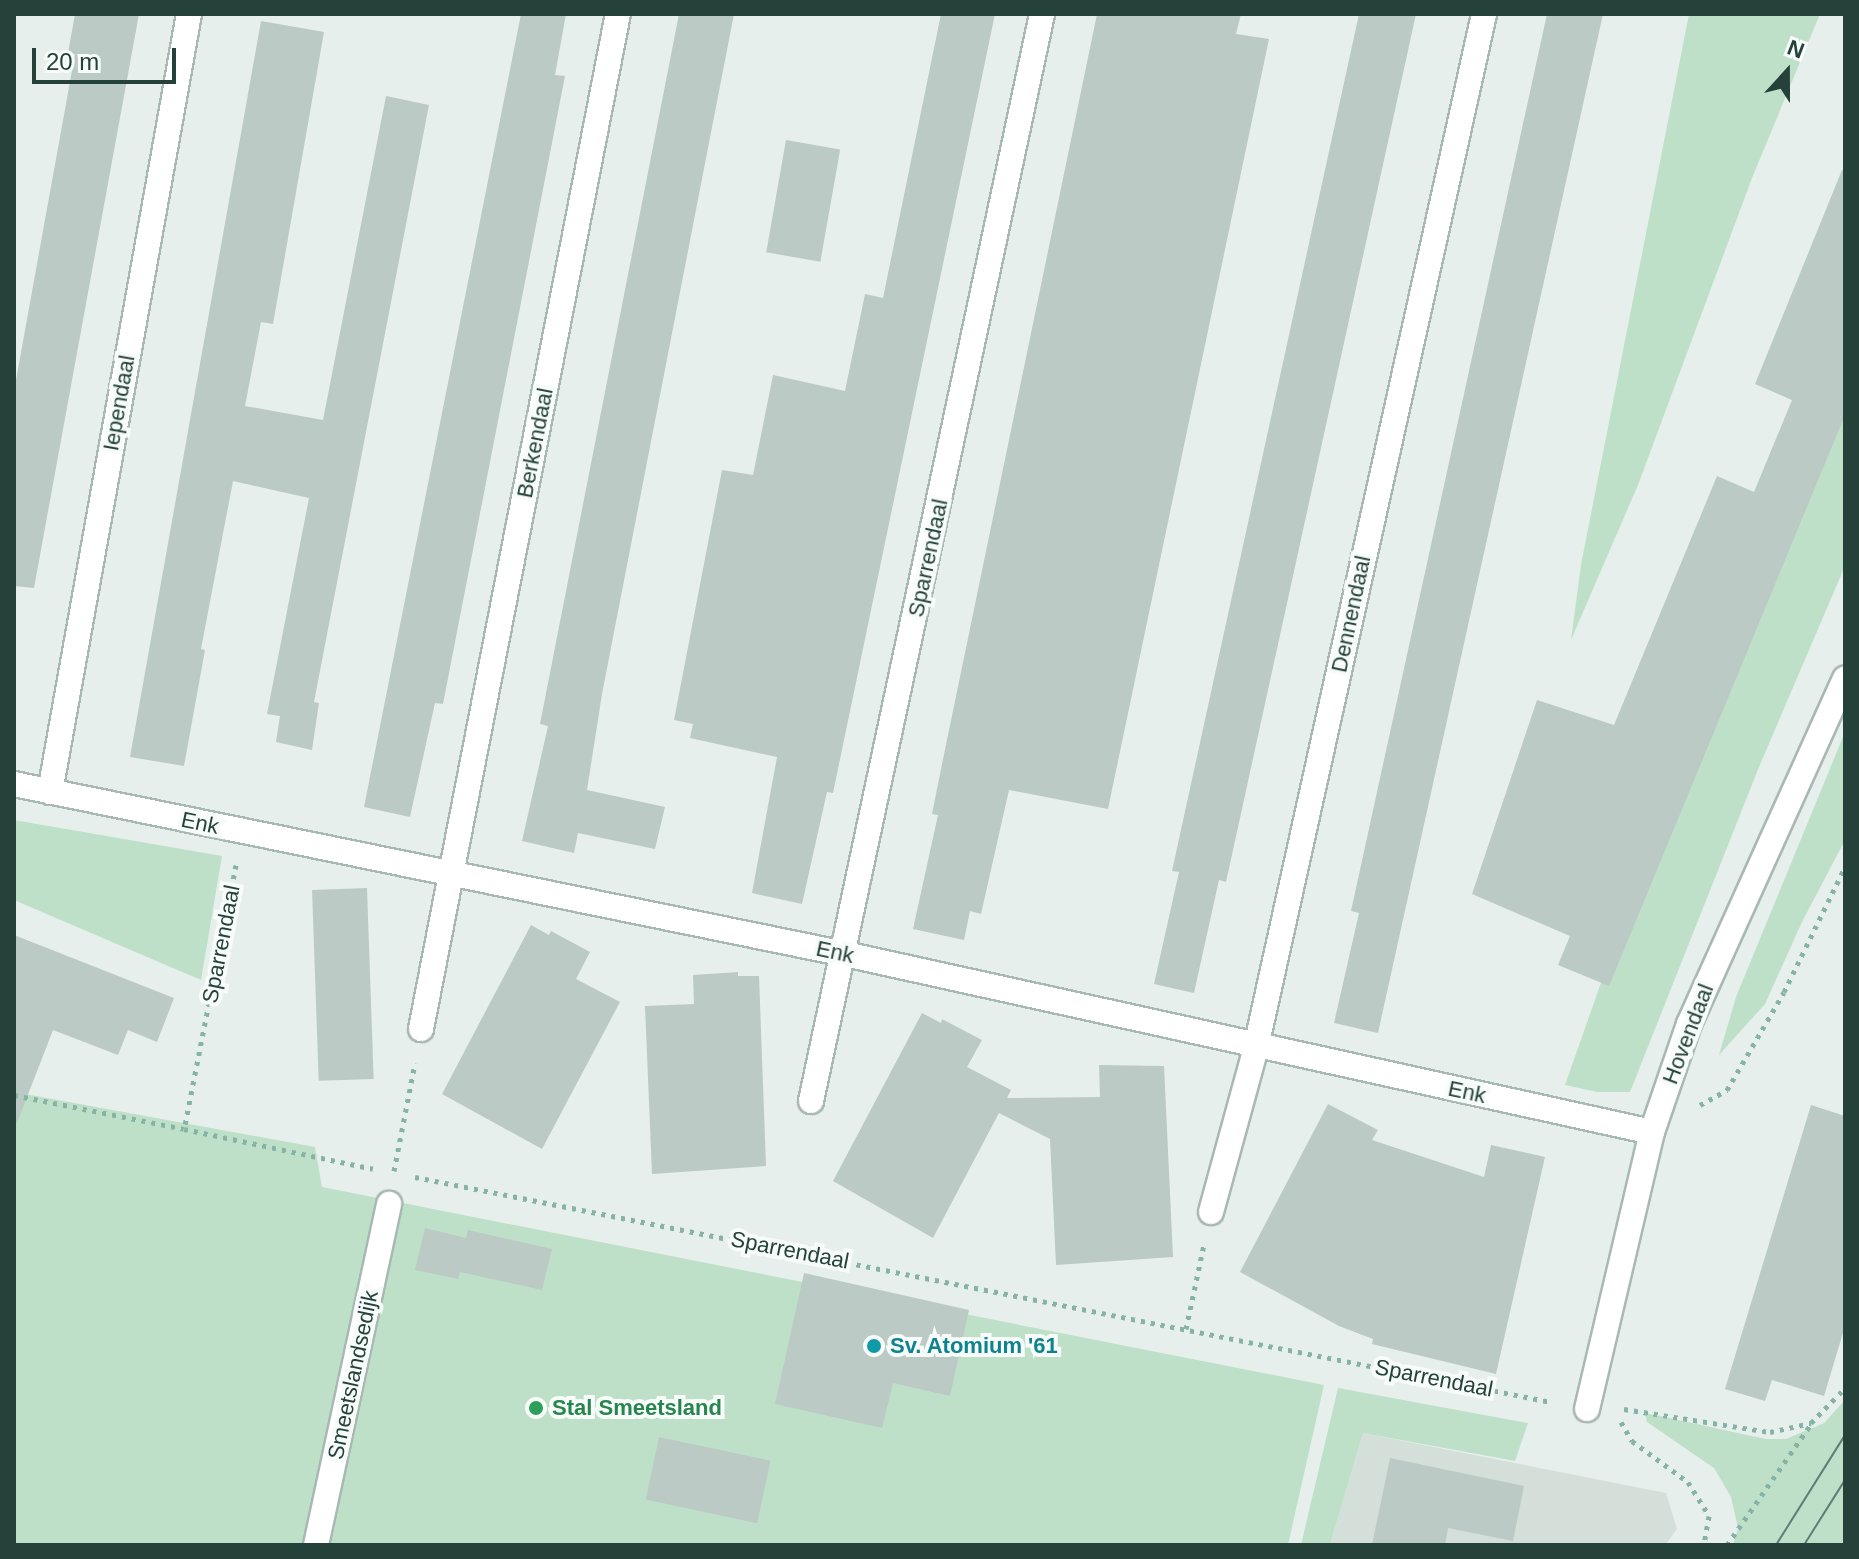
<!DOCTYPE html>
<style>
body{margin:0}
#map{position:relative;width:1859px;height:1559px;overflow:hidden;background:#e6efeb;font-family:Helvetica,sans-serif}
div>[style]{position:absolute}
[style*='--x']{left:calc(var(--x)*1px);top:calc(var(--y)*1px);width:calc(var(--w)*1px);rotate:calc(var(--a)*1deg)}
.built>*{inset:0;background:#d4dfda}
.green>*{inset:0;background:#bfe0c8}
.building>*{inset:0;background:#bbcac4;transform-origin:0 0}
.path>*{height:5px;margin-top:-2.5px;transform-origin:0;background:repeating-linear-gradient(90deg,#86b3a5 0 4px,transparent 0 10px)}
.roads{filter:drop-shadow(2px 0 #a8b8b2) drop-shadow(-2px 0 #a8b8b2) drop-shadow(0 2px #a8b8b2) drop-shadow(0 -2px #a8b8b2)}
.service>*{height:24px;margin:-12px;padding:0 12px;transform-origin:12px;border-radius:12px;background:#fff}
.minor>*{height:24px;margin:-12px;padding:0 12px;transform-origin:12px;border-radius:12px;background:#fff}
.tram>*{height:2px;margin:-1px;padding:0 1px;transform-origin:1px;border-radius:1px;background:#5f7d75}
.dots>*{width:22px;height:22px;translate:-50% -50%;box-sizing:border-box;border:4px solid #f7fbf9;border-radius:50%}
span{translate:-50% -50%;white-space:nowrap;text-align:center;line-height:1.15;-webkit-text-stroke:8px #f7fbf9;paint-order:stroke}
.street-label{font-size:22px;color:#24423a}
.culture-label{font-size:22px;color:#0d838f;font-weight:700}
.left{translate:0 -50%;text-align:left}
.leisure-label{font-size:22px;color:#27864d;font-weight:700}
.frame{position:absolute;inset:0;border:16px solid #24423a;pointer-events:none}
.north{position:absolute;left:1747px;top:32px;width:80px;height:80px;-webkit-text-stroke:6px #f7fbf9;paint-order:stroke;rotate:21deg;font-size:22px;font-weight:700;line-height:32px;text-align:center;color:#24423a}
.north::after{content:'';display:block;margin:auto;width:28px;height:36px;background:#24423a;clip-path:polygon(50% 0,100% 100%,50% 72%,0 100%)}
.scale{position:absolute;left:32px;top:48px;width:144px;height:36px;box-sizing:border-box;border:4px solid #24423a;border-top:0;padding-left:10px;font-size:24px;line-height:28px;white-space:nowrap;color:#24423a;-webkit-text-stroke:6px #f7fbf9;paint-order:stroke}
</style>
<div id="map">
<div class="built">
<i style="clip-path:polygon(1363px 1433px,1666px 1493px,1677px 1529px,1665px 1545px,1330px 1545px)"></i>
</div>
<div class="green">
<i style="clip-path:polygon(1689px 14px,1820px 14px,1752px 178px,1638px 485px,1571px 640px,1581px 565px)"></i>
<i style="clip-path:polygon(1845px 383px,1845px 566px,1759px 767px,1630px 1092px,1597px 1092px,1565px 1085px,1603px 977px)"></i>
<i style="clip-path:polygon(1845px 732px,1845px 840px,1802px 922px,1765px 1004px,1719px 1055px,1736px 997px)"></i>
<i style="clip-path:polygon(14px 820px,222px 856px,201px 980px,14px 900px)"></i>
<i style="clip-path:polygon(14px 1092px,315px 1147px,322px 1187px,1324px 1385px,1288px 1545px,14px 1545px)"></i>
<i style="clip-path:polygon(1338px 1388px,1528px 1423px,1515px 1461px,1363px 1433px,1330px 1545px,1301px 1545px)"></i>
<i style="clip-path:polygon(1845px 1400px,1845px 1545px,1733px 1545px,1738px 1528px,1731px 1497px,1714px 1468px,1647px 1422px,1645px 1413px,1766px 1439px,1786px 1439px,1824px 1423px)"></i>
</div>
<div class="building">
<i style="clip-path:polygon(75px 14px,139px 14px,34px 588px,14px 586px,14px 391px,75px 54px,68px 53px)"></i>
<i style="clip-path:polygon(521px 14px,566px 14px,555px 75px,565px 76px,443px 704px,435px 703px,410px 817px,364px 807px)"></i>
<i style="clip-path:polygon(679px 14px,734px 14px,602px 694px,587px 790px,665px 807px,655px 849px,578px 833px,574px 853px,522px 841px,548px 726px,540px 724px)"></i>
<i style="clip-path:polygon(941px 14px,995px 14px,833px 793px,827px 792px,802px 904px,752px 893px,777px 757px,690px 738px,693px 724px,674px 720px,722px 470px,753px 475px,773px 375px,845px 391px,865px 294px,883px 298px)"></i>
<i style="clip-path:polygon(1097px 14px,1241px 14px,1236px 34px,1269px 39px,1108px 809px,1009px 790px,981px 914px,970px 911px,964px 940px,913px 929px,938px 815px,932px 814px,942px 764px)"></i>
<i style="clip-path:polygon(1359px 14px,1416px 14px,1226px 882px,1219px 880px,1194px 993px,1154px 984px,1179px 872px,1172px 871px)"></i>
<i style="clip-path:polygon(1547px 14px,1603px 14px,1378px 1033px,1334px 1023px,1359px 913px,1351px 911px)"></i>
<i style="clip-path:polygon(261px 21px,324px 32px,273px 324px,261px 322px,245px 406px,323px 420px,386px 96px,429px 105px,314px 702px,319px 703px,312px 750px,276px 742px,280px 716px,267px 714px,309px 498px,233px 481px,201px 649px,205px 650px,184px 766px,130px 757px)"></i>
<i style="left:786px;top:140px;width:55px;height:114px;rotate:10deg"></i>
<i style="clip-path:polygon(1842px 170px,1845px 171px,1845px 415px,1609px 986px,1558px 965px,1570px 936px,1472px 894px,1537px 700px,1614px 725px,1717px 476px,1754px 492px,1792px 400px,1755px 384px)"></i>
<i style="left:367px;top:888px;width:191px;height:55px;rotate:88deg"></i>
<i style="clip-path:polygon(531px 925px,549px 935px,551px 931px,590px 952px,576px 979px,620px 1002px,542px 1149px,442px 1094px)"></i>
<i style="clip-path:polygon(14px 935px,174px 998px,157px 1042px,128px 1030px,118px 1055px,53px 1030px,17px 1123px,14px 1122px)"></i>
<i style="clip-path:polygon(738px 972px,738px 976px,759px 976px,766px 1166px,652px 1174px,645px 1006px,694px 1004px,693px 975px)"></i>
<i style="clip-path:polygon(922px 1013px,941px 1023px,942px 1019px,982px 1040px,967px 1067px,1011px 1090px,1007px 1098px,1100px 1097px,1099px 1065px,1164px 1066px,1173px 1257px,1056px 1265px,1050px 1139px,999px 1113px,933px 1238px,833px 1181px)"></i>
<i style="clip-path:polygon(1328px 1104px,1378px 1130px,1372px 1140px,1484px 1177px,1491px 1145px,1545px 1157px,1496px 1374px,1372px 1344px,1373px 1339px,1339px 1326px,1240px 1272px)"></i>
<i style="clip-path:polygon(1811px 1105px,1845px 1116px,1845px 1326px,1824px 1396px,1772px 1380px,1765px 1401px,1725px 1389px)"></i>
<i style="clip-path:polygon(425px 1228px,466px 1238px,468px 1230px,552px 1249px,542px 1290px,460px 1272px,461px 1267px,458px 1279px,415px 1270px)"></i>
<i style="clip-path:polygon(804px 1273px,969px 1310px,950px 1396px,893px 1383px,882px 1428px,775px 1404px)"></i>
<i style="left:659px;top:1437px;width:114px;height:64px;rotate:12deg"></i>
<i style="clip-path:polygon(1390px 1458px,1524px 1486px,1513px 1541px,1448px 1528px,1445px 1545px,1372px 1545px)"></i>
</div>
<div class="path">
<i style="--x:236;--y:865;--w:269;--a:101.1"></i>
<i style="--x:184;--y:1129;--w:193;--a:11.9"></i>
<i style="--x:14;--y:1095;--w:173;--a:11.3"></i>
<i style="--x:1700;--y:1105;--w:31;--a:-29"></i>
<i style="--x:1727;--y:1090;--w:113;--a:-59.8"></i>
<i style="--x:1784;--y:992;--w:139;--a:-64"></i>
<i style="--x:394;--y:1171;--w:110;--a:-79"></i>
<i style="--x:415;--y:1177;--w:1158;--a:11.2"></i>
<i style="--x:1186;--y:1329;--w:87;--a:-78"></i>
<i style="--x:1624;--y:1409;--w:148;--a:9"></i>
<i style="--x:1770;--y:1432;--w:42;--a:-12.4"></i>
<i style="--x:1811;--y:1423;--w:49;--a:-45.8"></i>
<i style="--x:1621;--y:1422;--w:22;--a:60"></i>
<i style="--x:1632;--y:1441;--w:69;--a:36.2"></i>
<i style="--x:1688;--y:1482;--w:40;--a:58"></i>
<i style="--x:1709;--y:1516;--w:29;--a:100"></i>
<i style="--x:1727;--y:1545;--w:147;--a:-55.2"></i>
</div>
<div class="roads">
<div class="service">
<i style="--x:316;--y:1545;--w:349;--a:-77.9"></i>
</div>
<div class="minor">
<i style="--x:14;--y:784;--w:848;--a:11.56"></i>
<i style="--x:845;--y:954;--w:826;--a:12.44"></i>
<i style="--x:50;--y:792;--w:790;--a:-79.87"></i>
<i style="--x:421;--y:1029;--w:1034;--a:-79.02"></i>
<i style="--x:811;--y:1101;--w:1111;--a:-78"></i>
<i style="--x:1211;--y:1212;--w:171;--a:-74.7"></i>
<i style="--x:1256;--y:1047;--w:1058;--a:-77.55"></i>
<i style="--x:1587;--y:1409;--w:285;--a:-76.8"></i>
<i style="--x:1652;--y:1132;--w:114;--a:-71.1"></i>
<i style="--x:1689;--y:1024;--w:379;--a:-65.7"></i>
</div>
</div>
<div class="tram">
<i style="--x:1776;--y:1545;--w:130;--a:-57.9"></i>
<i style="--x:1804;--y:1545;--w:77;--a:-57.8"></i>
</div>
<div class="dots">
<i style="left:874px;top:1346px;background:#0f9aa8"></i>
<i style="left:536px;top:1408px;background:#2e9e5b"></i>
</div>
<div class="street-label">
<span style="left:119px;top:403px;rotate:-80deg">Iependaal</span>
<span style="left:535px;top:443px;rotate:-79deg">Berkendaal</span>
<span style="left:928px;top:558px;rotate:-78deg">Sparrendaal</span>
<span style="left:1351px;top:614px;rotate:-78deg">Dennendaal</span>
<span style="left:200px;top:823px;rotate:12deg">Enk</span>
<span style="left:221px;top:944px;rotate:-79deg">Sparrendaal</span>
<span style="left:835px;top:952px;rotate:12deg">Enk</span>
<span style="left:1688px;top:1034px;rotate:-69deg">Hovendaal</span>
<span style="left:1467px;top:1092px;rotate:12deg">Enk</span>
<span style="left:790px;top:1250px;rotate:11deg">Sparrendaal</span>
<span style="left:353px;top:1375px;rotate:-78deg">Smeetslandsedijk</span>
<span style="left:1434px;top:1378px;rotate:11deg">Sparrendaal</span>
</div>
<div class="culture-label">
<span class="left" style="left:890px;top:1346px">Sv. Atomium '61</span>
</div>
<div class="leisure-label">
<span class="left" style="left:552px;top:1408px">Stal Smeetsland</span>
</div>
<div class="frame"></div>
<div class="north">N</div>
<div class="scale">20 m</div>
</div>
